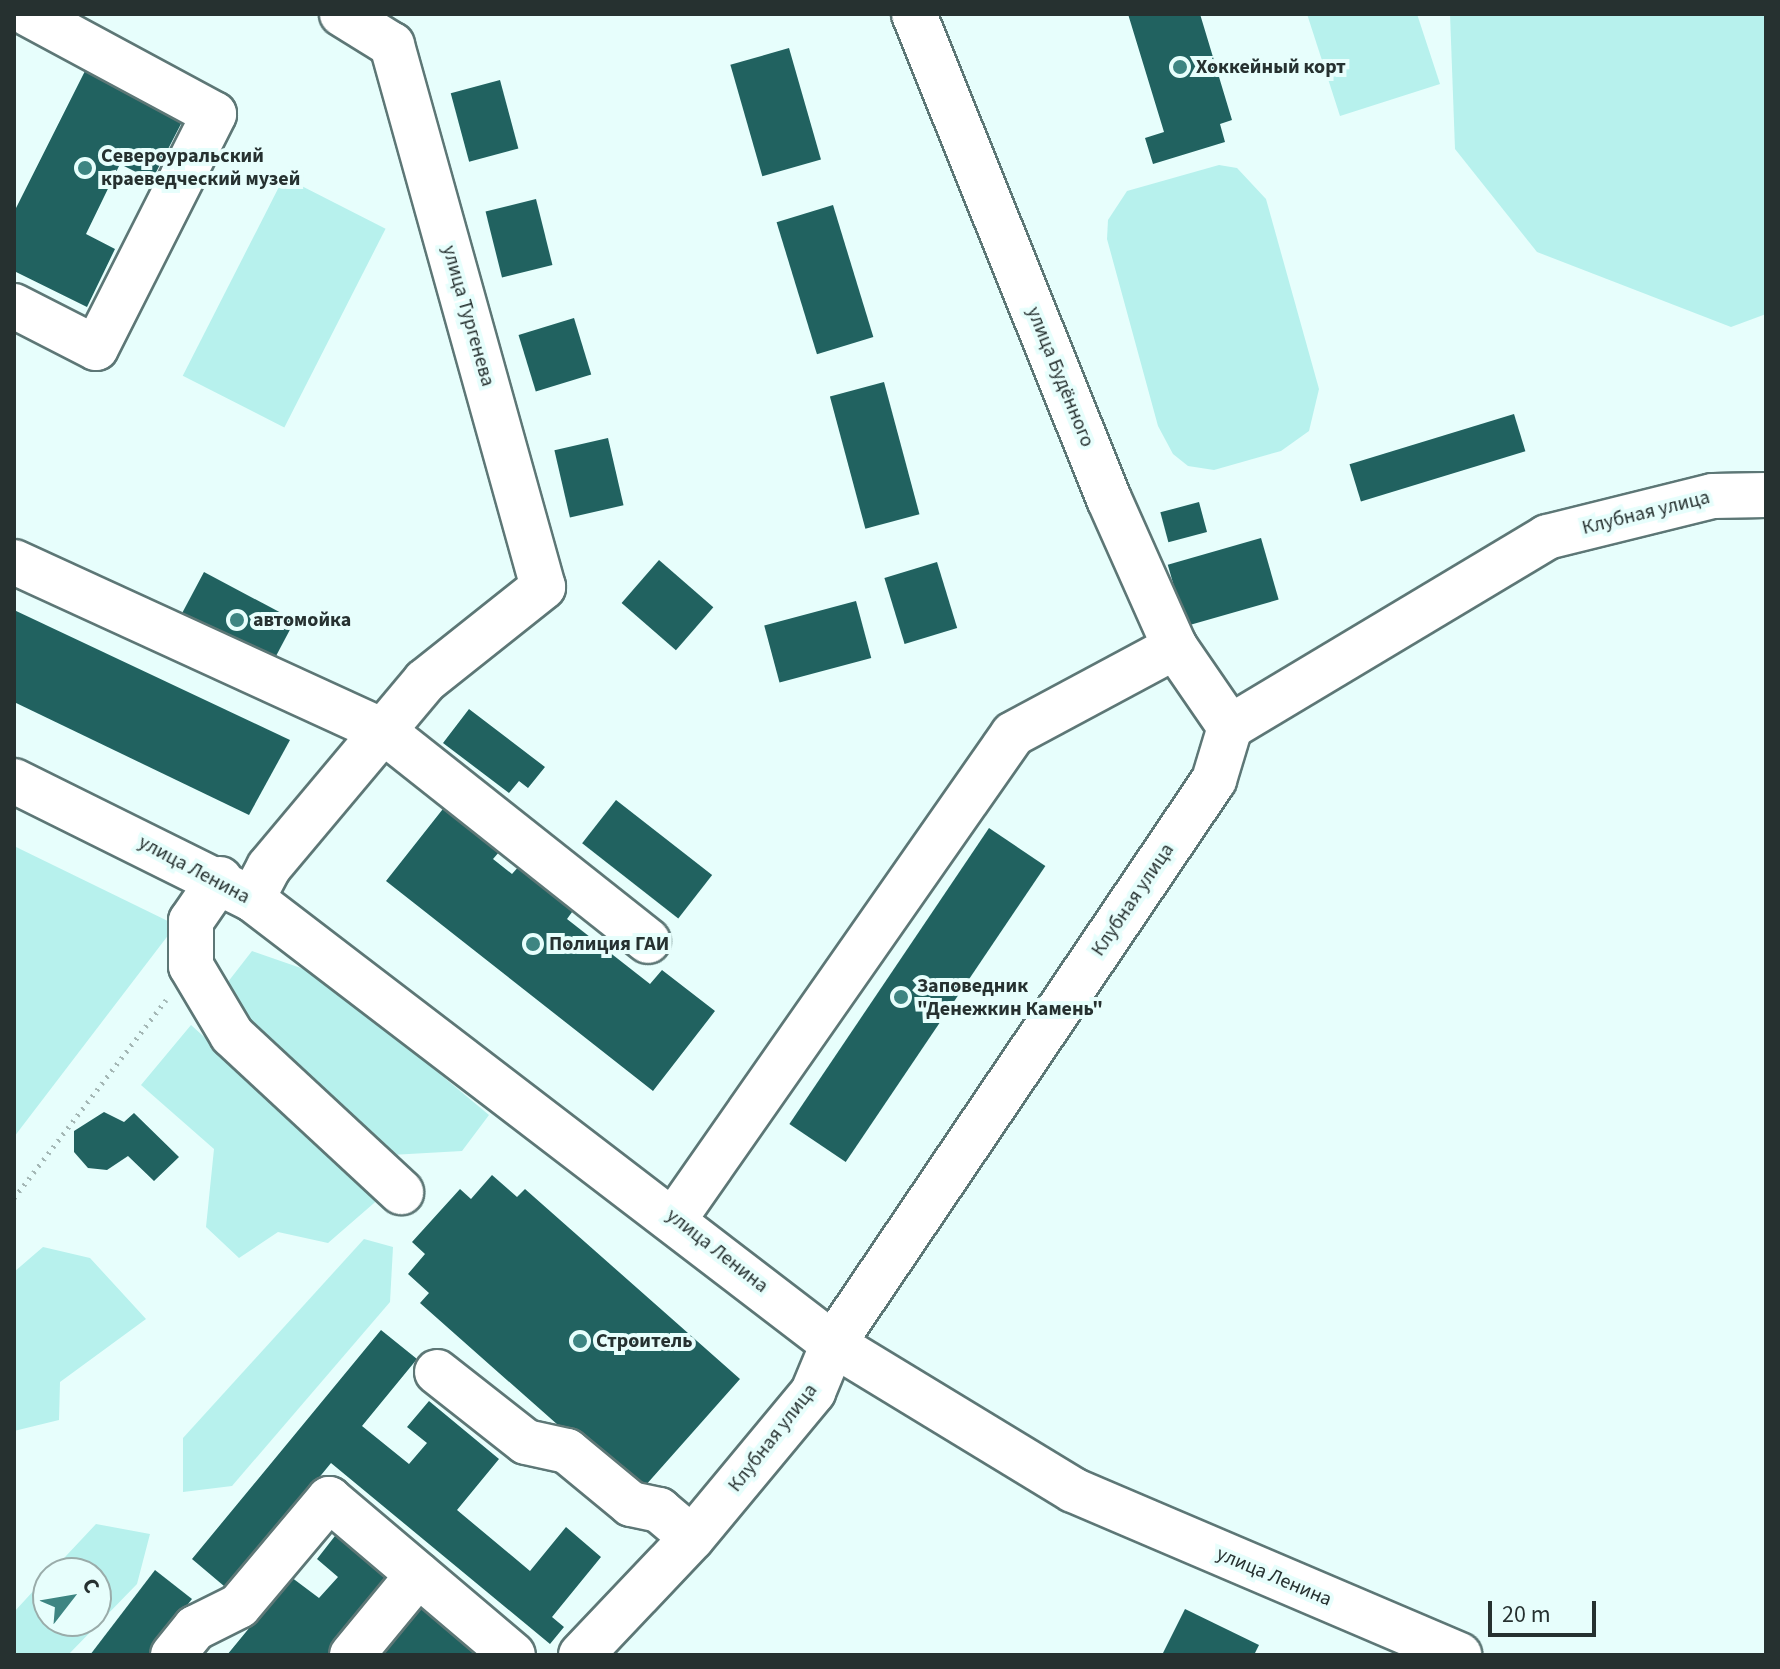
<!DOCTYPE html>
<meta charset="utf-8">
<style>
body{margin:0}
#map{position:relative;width:1780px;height:1669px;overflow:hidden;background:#e7fefc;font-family:"Source Sans 3",sans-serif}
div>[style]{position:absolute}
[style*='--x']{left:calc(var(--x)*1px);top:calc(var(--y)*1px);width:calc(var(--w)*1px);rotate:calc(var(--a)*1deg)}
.green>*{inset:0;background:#b7f1ed;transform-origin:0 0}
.building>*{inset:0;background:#216260;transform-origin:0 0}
.path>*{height:5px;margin-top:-2.5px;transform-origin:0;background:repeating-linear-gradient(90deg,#a4b7b5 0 2px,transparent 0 8px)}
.roads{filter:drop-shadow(2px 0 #5d7776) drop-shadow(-2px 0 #5d7776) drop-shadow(0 2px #5d7776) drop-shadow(0 -2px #5d7776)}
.minor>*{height:44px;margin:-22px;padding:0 22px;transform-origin:22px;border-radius:22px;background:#fff}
.dots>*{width:22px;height:22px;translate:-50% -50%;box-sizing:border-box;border:4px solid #e7fefc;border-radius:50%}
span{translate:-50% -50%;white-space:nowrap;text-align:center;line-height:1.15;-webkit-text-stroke:8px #e7fefc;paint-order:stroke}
.poi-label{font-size:20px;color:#263130;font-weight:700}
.left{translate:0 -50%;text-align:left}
.street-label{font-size:20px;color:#263130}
.frame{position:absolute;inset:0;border:16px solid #263130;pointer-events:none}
.north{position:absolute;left:32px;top:1557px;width:80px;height:80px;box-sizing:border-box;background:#e7fefc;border:2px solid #9aacaa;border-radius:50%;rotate:59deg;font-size:22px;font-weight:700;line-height:32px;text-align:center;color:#263130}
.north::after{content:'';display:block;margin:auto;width:28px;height:36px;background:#3d8582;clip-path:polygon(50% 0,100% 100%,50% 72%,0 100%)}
.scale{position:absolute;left:1488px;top:1601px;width:108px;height:36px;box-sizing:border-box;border:4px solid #263130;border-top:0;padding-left:10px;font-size:24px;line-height:28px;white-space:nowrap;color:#263130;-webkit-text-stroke:6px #e7fefc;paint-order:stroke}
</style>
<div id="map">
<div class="green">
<i style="clip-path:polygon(1307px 14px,1417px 14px,1440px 84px,1340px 116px)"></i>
<i style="clip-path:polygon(1450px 14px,1766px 14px,1766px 314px,1731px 327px,1537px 252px,1455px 149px)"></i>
<i style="clip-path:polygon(1219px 165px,1237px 168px,1266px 199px,1319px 389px,1309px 431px,1281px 451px,1214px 470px,1188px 466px,1173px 454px,1158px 426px,1107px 239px,1108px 220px,1127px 191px)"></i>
<i style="left:284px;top:177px;width:114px;height:223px;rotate:27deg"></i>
<i style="clip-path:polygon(14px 846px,176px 925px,14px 1137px)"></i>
<i style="clip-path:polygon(252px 951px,321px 975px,489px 1115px,462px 1151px,391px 1155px,252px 1034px,224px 987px)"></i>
<i style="clip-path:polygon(191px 1025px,381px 1197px,328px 1243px,278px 1232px,239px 1258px,206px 1227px,214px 1149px,141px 1085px)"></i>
<i style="clip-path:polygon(364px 1239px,393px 1247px,390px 1302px,232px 1486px,183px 1492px,183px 1438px)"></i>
<i style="clip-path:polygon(43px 1247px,90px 1258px,146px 1319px,60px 1382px,59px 1420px,14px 1431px,14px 1272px)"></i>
<i style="clip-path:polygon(96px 1524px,150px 1534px,137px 1584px,68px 1655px,14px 1655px,14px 1612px,48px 1575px,48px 1621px,96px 1621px,96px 1573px,50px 1573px)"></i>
</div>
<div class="building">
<i style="clip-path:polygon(1128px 14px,1200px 14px,1232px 120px,1220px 124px,1225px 142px,1153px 164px,1145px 138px,1164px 132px)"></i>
<i style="left:789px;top:48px;width:116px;height:61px;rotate:74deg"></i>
<i style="clip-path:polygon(85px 71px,183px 120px,152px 180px,120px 164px,86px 234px,115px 249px,87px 307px,14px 271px,14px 212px)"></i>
<i style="left:500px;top:80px;width:71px;height:51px;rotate:75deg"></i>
<i style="left:536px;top:199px;width:68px;height:52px;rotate:76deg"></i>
<i style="left:833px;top:205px;width:138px;height:59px;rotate:73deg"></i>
<i style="left:574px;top:318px;width:59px;height:58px;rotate:73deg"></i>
<i style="left:884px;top:382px;width:137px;height:56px;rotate:75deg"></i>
<i style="left:1514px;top:414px;width:39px;height:172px;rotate:73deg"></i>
<i style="left:608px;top:438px;width:69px;height:55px;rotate:77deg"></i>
<i style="left:1199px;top:502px;width:31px;height:40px;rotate:75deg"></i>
<i style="left:1261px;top:538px;width:64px;height:97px;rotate:74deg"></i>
<i style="left:659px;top:560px;width:72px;height:57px;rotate:41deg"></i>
<i style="left:937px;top:562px;width:69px;height:55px;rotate:73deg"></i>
<i style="left:204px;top:572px;width:103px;height:53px;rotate:28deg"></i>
<i style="left:856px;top:601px;width:59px;height:95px;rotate:75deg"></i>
<i style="clip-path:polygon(14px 610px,290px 740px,249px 815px,14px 702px)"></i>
<i style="clip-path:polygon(469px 709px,545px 767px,528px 788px,519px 781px,509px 793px,443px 743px)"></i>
<i style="clip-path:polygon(450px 800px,506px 844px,493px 859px,512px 874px,520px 865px,575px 908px,567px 919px,650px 984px,662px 970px,715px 1011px,653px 1091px,386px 881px)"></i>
<i style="left:616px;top:800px;width:122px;height:55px;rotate:38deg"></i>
<i style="left:989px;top:828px;width:68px;height:357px;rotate:34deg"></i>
<i style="clip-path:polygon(104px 1112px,124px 1122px,134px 1113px,179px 1157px,154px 1181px,128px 1156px,107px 1170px,88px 1168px,74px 1152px,74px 1131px)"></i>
<i style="clip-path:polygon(492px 1175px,517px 1197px,525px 1189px,740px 1379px,637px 1495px,420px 1303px,429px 1293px,408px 1274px,425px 1254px,412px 1242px,460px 1189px,471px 1199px)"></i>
<i style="clip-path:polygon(381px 1330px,417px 1359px,362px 1426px,409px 1464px,427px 1443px,407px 1427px,429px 1401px,499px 1459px,457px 1510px,530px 1571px,566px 1527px,601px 1557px,552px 1617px,564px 1627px,550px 1644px,331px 1463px,263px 1546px,237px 1597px,192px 1559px)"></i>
<i style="clip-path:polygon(342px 1527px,394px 1569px,331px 1655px,227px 1655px,291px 1577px,319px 1598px,338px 1577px,317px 1559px)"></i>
<i style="clip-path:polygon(155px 1570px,192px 1599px,148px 1655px,90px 1655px)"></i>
<i style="clip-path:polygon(420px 1607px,481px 1655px,383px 1655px)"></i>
<i style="clip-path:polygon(1185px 1609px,1259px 1645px,1254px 1655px,1162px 1655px)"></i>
</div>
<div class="path">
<i style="--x:14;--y:1198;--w:250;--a:-52.5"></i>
</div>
<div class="roads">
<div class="minor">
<i style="--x:914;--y:14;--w:523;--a:68.1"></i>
<i style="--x:1109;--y:499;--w:162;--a:66"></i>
<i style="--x:1175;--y:647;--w:97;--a:55.5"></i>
<i style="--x:14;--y:306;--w:92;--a:27.1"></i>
<i style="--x:96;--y:348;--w:262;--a:-63.2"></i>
<i style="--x:214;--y:114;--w:211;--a:-151.7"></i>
<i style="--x:14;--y:562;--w:406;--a:24.6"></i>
<i style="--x:383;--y:731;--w:338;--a:38.4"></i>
<i style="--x:14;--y:781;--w:266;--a:26.4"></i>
<i style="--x:252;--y:899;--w:732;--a:37.45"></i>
<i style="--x:833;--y:1344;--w:281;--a:31.3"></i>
<i style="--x:1073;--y:1490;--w:420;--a:23.1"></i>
<i style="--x:220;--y:879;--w:51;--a:124.6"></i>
<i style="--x:191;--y:921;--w:45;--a:90"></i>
<i style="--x:191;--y:966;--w:80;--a:59.3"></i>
<i style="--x:232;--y:1035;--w:231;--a:42.9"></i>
<i style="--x:252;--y:899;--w:36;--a:-62"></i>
<i style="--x:269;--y:867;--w:243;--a:-50"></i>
<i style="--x:425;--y:681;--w:151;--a:-38.5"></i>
<i style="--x:543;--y:587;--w:563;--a:-105.57"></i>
<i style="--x:392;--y:45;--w:59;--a:-148.2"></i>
<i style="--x:675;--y:1218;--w:590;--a:-55.07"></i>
<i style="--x:1013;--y:734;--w:184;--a:-28.2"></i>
<i style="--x:437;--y:1372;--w:113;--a:38.2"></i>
<i style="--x:526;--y:1442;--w:42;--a:12.4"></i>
<i style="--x:567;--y:1451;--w:83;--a:39.6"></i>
<i style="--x:631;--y:1504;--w:29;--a:12"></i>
<i style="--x:659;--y:1510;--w:43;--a:40.3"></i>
<i style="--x:173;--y:1655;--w:35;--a:-51"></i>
<i style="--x:195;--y:1628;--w:49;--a:-26.6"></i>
<i style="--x:239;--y:1606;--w:140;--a:-49.9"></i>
<i style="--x:329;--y:1499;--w:241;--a:40.3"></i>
<i style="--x:352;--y:1655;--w:104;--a:-50.5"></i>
<i style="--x:581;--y:1655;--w:161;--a:-46.5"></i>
<i style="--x:692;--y:1538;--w:190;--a:-50.3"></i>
<i style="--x:813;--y:1392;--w:52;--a:-67.4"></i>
<i style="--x:833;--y:1344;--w:681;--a:-55.96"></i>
<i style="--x:1214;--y:780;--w:55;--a:-73.2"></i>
<i style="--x:1230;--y:727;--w:370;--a:-30.9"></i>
<i style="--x:1547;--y:537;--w:171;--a:-13.9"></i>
<i style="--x:1713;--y:496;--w:53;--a:-1.1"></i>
</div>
</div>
<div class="dots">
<i style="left:1180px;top:67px;background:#3d8582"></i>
<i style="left:85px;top:168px;background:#3d8582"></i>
<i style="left:237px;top:620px;background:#3d8582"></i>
<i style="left:533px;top:944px;background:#3d8582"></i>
<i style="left:901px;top:997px;background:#3d8582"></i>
<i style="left:580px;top:1341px;background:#3d8582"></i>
</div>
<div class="poi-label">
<span class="left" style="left:1196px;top:67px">Хоккейный корт</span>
<span class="left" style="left:101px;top:168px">Североуральский<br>краеведческий музей</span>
<span class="left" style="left:253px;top:620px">автомойка</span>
<span class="left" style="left:549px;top:944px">Полиция ГАИ</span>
<span class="left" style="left:917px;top:998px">Заповедник<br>"Денежкин Камень"</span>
<span class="left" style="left:596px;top:1341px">Строитель</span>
</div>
<div class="street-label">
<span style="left:468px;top:316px;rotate:74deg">улица Тургенева</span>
<span style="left:1060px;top:377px;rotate:68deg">улица Будённого</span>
<span style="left:1646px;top:513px;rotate:-14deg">Клубная улица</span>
<span style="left:194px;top:870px;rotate:28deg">улица Ленина</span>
<span style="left:1133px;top:900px;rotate:-56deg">Клубная улица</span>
<span style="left:717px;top:1251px;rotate:38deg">улица Ленина</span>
<span style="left:773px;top:1438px;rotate:-52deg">Клубная улица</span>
<span style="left:1274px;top:1577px;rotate:23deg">улица Ленина</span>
</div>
<div class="frame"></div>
<div class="north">С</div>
<div class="scale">20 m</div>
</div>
